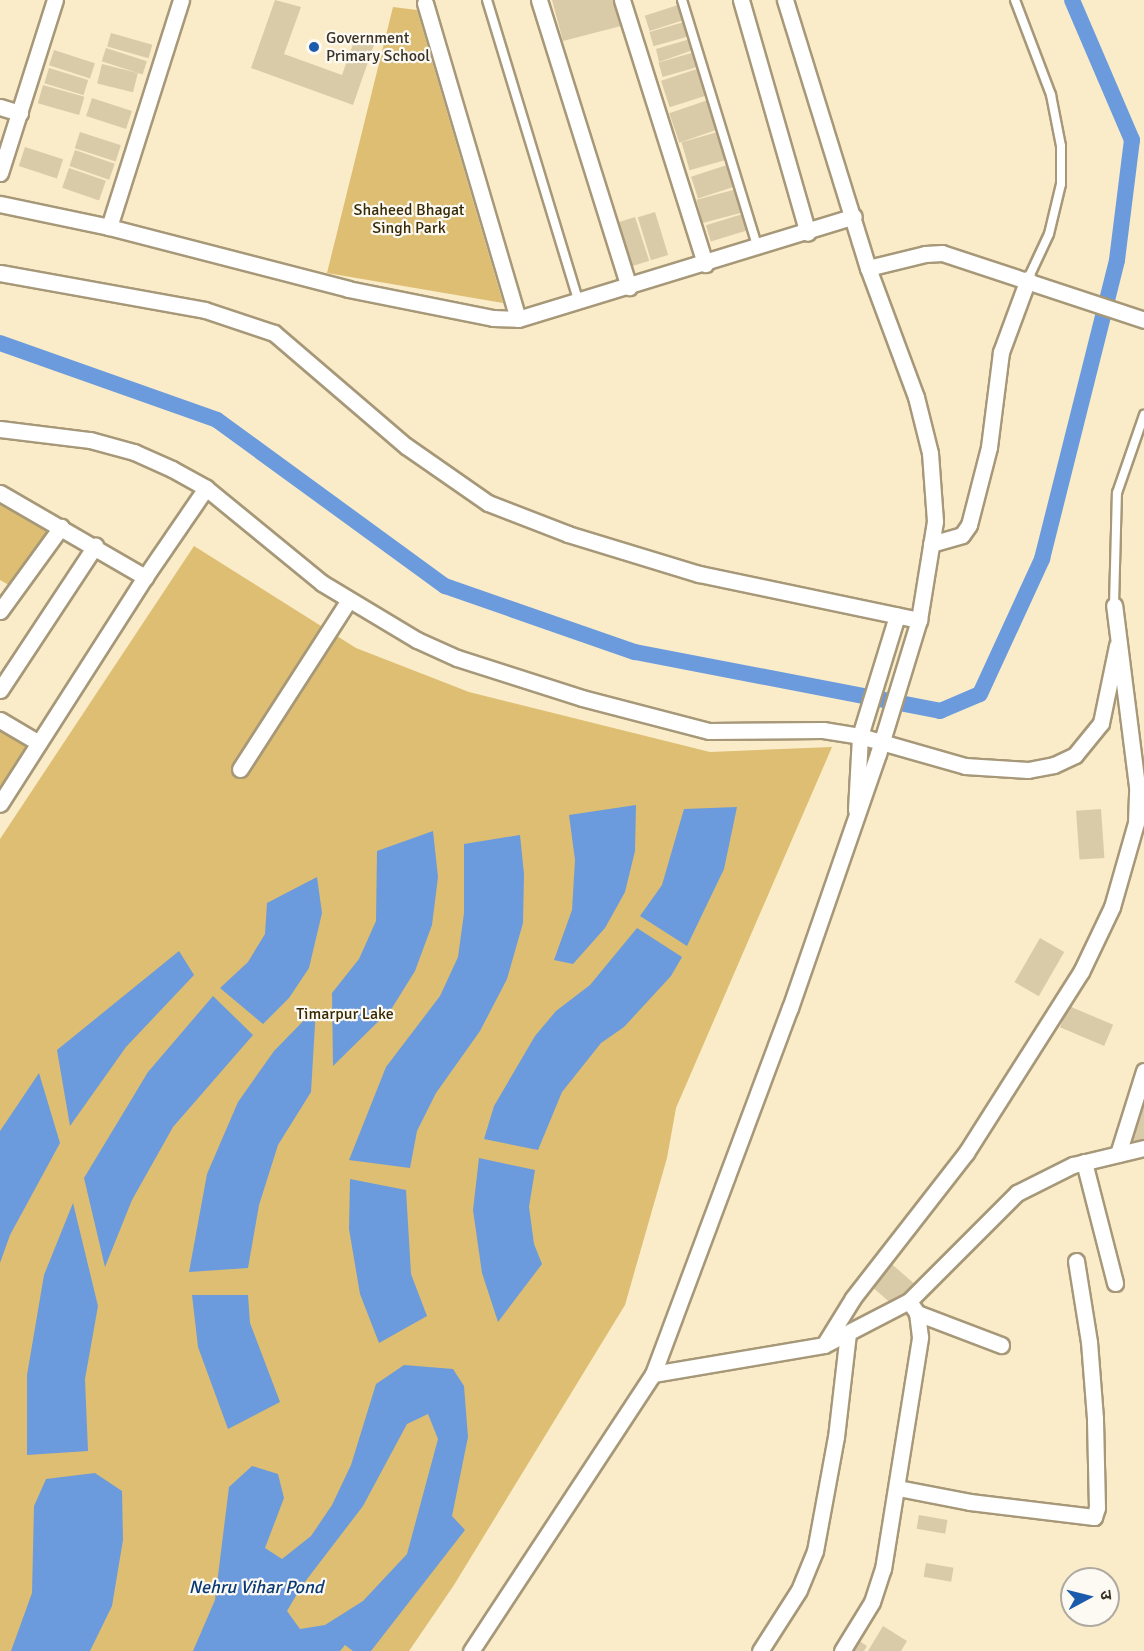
<!DOCTYPE html>
<meta charset="utf-8">
<style>
body{margin:0}
#map{position:relative;width:1144px;height:1651px;overflow:hidden;background:#fbecc9;font-family:Signika,"Noto Sans Devanagari",sans-serif}
div>[style]{position:absolute}
[style*='--x']{left:calc(var(--x)*1px);top:calc(var(--y)*1px);width:calc(var(--w)*1px);rotate:calc(var(--a)*1deg)}
.green>*{inset:0;background:#ddbe72}
.water>*{inset:0;background:#6b9bdc}
.canal>*{height:16px;margin:-8px;padding:0 8px;transform-origin:8px;border-radius:8px;background:#6b9bdc}
.building>*{inset:0;background:#d9cba8;transform-origin:0 0}
.roads{filter:drop-shadow(2px 0 #a69878) drop-shadow(-2px 0 #a69878) drop-shadow(0 2px #a69878) drop-shadow(0 -2px #a69878)}
.service>*{height:8px;margin:-4px;padding:0 4px;transform-origin:4px;border-radius:4px;background:#fff}
.minor>*{height:15px;margin:-7.5px;padding:0 7.5px;transform-origin:7.5px;border-radius:7.5px;background:#fff}
.dots>*{width:16px;height:16px;translate:-50% -50%;box-sizing:border-box;border:3px solid #fdfaf4;border-radius:50%}
span{translate:-50% -50%;white-space:nowrap;text-align:center;line-height:1.15;-webkit-text-stroke:4.5px #fdfaf4;paint-order:stroke}
.poi-label{font-size:16px;color:#393325}
.left{translate:0 -50%;text-align:left}
.park-label{font-size:16px;color:#372903}
.water-label{font-size:18px;color:#0a3a74;font-style:italic}
.north{position:absolute;left:1060px;top:1567px;width:60px;height:60px;box-sizing:border-box;background:#fdfaf4;border:2px solid #afaaa1;border-radius:50%;rotate:83deg;font-size:16px;font-weight:700;line-height:24px;text-align:center;color:#393325}
.north::after{content:'';display:block;margin:auto;width:21px;height:27px;background:#1b5bac;clip-path:polygon(50% 0,100% 100%,50% 72%,0 100%)}
</style>
<div id="map">
<div class="green">
<i style="clip-path:polygon(393px 7px,417px 10px,503px 303px,327px 273px)"></i>
<i style="clip-path:polygon(0 493px,61px 527px,16px 589px,0 580px)"></i>
<i style="clip-path:polygon(194px 546px,356px 648px,469px 692px,710px 752px,832px 747px,676px 1108px,667px 1158px,625px 1305px,454px 1585px,409px 1651px,0 1651px,0 839px)"></i>
<i style="clip-path:polygon(0 722px,34px 745px,0 797px)"></i>
</div>
<div class="water">
<i style="clip-path:polygon(636px 805px,635px 851px,625px 892px,605px 928px,573px 964px,554px 960px,572px 910px,575px 860px,569px 815px)"></i>
<i style="clip-path:polygon(737px 807px,724px 869px,687px 946px,640px 916px,662px 885px,684px 809px)"></i>
<i style="clip-path:polygon(433px 831px,438px 877px,432px 925px,415px 971px,392px 1008px,333px 1066px,332px 993px,359px 959px,376px 921px,377px 851px)"></i>
<i style="clip-path:polygon(520px 835px,524px 874px,523px 923px,507px 979px,480px 1031px,436px 1093px,417px 1131px,410px 1168px,349px 1160px,386px 1067px,440px 996px,458px 957px,464px 913px,464px 844px)"></i>
<i style="clip-path:polygon(317px 877px,322px 913px,309px 968px,289px 998px,263px 1024px,220px 988px,248px 962px,265px 934px,267px 903px)"></i>
<i style="clip-path:polygon(637px 928px,682px 957px,671px 976px,624px 1027px,601px 1043px,562px 1092px,538px 1150px,484px 1139px,494px 1106px,535px 1036px,556px 1011px,590px 985px)"></i>
<i style="clip-path:polygon(179px 951px,194px 975px,126px 1047px,70px 1126px,57px 1050px)"></i>
<i style="clip-path:polygon(213px 996px,253px 1035px,173px 1127px,132px 1200px,105px 1267px,84px 1178px,148px 1072px)"></i>
<i style="clip-path:polygon(316px 1008px,311px 1092px,278px 1145px,259px 1205px,248px 1268px,189px 1272px,207px 1174px,238px 1102px,274px 1051px)"></i>
<i style="clip-path:polygon(39px 1073px,60px 1143px,10px 1235px,0 1263px,0 1131px)"></i>
<i style="clip-path:polygon(479px 1158px,535px 1170px,529px 1207px,534px 1244px,542px 1264px,498px 1322px,482px 1273px,473px 1210px)"></i>
<i style="clip-path:polygon(350px 1179px,406px 1190px,411px 1274px,427px 1316px,379px 1343px,360px 1294px,349px 1229px)"></i>
<i style="clip-path:polygon(73px 1203px,98px 1306px,85px 1379px,88px 1451px,27px 1455px,27px 1375px,44px 1275px)"></i>
<i style="clip-path:polygon(192px 1295px,248px 1295px,250px 1323px,280px 1402px,228px 1429px,198px 1347px)"></i>
<i style="clip-path:polygon(evenodd,404px 1365px,453px 1369px,464px 1386px,468px 1437px,452px 1516px,465px 1530px,371px 1651px,353px 1651px,345px 1645px,340px 1651px,193px 1651px,215px 1600px,229px 1487px,252px 1466px,278px 1474px,284px 1498px,265px 1548px,282px 1559px,311px 1536px,332px 1505px,351px 1465px,376px 1384px,404px 1365px,428px 1414px,438px 1439px,407px 1554px,363px 1601px,325px 1625px,300px 1629px,287px 1611px,301px 1587px,363px 1506px,407px 1424px,428px 1414px)"></i>
<i style="clip-path:polygon(95px 1473px,122px 1491px,123px 1540px,112px 1606px,90px 1651px,11px 1651px,32px 1593px,34px 1506px,46px 1479px)"></i>
</div>
<div class="canal">
<i style="--x:0;--y:343;--w:230;--a:19.5"></i>
<i style="--x:217;--y:420;--w:282;--a:36.1"></i>
<i style="--x:445;--y:586;--w:201;--a:19.2"></i>
<i style="--x:635;--y:652;--w:311;--a:10.9"></i>
<i style="--x:940;--y:711;--w:43;--a:-23"></i>
<i style="--x:980;--y:694;--w:149;--a:-65.3"></i>
<i style="--x:1042;--y:559;--w:308;--a:-75.9"></i>
<i style="--x:1117;--y:260;--w:121;--a:-82.9"></i>
<i style="--x:1132;--y:140;--w:152;--a:-113.2"></i>
</div>
<div class="building">
<i style="clip-path:polygon(275px 0,301px 7px,284px 54px,342px 75px,356px 36px,375px 42px,353px 105px,251px 68px)"></i>
<i style="clip-path:polygon(552px 0,613px 0,621px 26px,563px 41px)"></i>
<i style="left:678px;top:5px;width:16px;height:35px;rotate:72deg"></i>
<i style="left:684px;top:22px;width:15px;height:36px;rotate:74deg"></i>
<i style="left:111px;top:33px;width:43px;height:14px;rotate:16deg"></i>
<i style="clip-path:polygon(690px 39px,693px 50px,659px 62px,656px 49px)"></i>
<i style="left:106px;top:48px;width:43px;height:14px;rotate:18deg"></i>
<i style="left:54px;top:50px;width:43px;height:16px;rotate:18deg"></i>
<i style="left:695px;top:52px;width:15px;height:38px;rotate:74deg"></i>
<i style="left:102px;top:64px;width:37px;height:20px;rotate:14deg"></i>
<i style="left:49px;top:68px;width:41px;height:16px;rotate:17deg"></i>
<i style="left:700px;top:68px;width:28px;height:41px;rotate:72deg"></i>
<i style="left:43px;top:85px;width:43px;height:19px;rotate:16deg"></i>
<i style="left:92px;top:98px;width:42px;height:19px;rotate:18deg"></i>
<i style="left:708px;top:100px;width:31px;height:41px;rotate:71deg"></i>
<i style="left:721px;top:131px;width:29px;height:41px;rotate:74deg"></i>
<i style="left:80px;top:132px;width:43px;height:17px;rotate:18deg"></i>
<i style="left:25px;top:147px;width:40px;height:20px;rotate:18deg"></i>
<i style="left:75px;top:150px;width:42px;height:17px;rotate:19deg"></i>
<i style="left:730px;top:164px;width:23px;height:41px;rotate:72deg"></i>
<i style="left:69px;top:168px;width:39px;height:21px;rotate:19deg"></i>
<i style="left:737px;top:189px;width:24px;height:42px;rotate:75deg"></i>
<i style="left:655px;top:212px;width:45px;height:18px;rotate:73deg"></i>
<i style="left:746px;top:213px;width:17px;height:42px;rotate:73deg"></i>
<i style="left:635px;top:217px;width:46px;height:19px;rotate:72deg"></i>
<i style="left:1101px;top:809px;width:49px;height:25px;rotate:86deg"></i>
<i style="left:1040px;top:938px;width:28px;height:51px;rotate:30deg"></i>
<i style="left:1069px;top:1006px;width:48px;height:23px;rotate:23deg"></i>
<i style="clip-path:polygon(1136px 1099px,1144px 1102px,1144px 1142px,1128px 1143px)"></i>
<i style="left:887px;top:1260px;width:37px;height:30px;rotate:41deg"></i>
<i style="left:919px;top:1515px;width:29px;height:14px;rotate:10deg"></i>
<i style="left:926px;top:1563px;width:28px;height:14px;rotate:10deg"></i>
<i style="clip-path:polygon(883px 1626px,907px 1641px,901px 1651px,868px 1651px)"></i>
<i style="clip-path:polygon(853px 1637px,867px 1646px,864px 1651px,843px 1651px)"></i>
</div>
<div class="roads">
<div class="service">
<i style="--x:487;--y:0;--w:316;--a:73.1"></i>
<i style="--x:682;--y:0;--w:259;--a:73"></i>
<i style="--x:1015;--y:0;--w:102;--a:69.2"></i>
<i style="--x:1051;--y:95;--w:52;--a:78.9"></i>
<i style="--x:1061;--y:146;--w:38;--a:90"></i>
<i style="--x:1061;--y:184;--w:51;--a:103.5"></i>
<i style="--x:1049;--y:234;--w:50;--a:115"></i>
<i style="--x:1114;--y:605;--w:112;--a:-88.5"></i>
<i style="--x:1117;--y:493;--w:83;--a:-70.9"></i>
</div>
<div class="minor">
<i style="--x:539;--y:0;--w:301;--a:72.6"></i>
<i style="--x:622;--y:0;--w:277;--a:72.5"></i>
<i style="--x:741;--y:0;--w:242;--a:74"></i>
<i style="--x:425;--y:3;--w:329;--a:73.6"></i>
<i style="--x:0;--y:107;--w:21;--a:17"></i>
<i style="--x:0;--y:173;--w:182;--a:-72.4"></i>
<i style="--x:0;--y:204;--w:111;--a:11.9"></i>
<i style="--x:109;--y:227;--w:247;--a:14.5"></i>
<i style="--x:348;--y:289;--w:148;--a:11.3"></i>
<i style="--x:493;--y:318;--w:25;--a:2"></i>
<i style="--x:518;--y:319;--w:351;--a:-17"></i>
<i style="--x:109;--y:227;--w:238;--a:-72.4"></i>
<i style="--x:868;--y:268;--w:59;--a:-13.8"></i>
<i style="--x:925;--y:254;--w:17;--a:-3"></i>
<i style="--x:942;--y:253;--w:213;--a:18.3"></i>
<i style="--x:0;--y:273;--w:208;--a:10.2"></i>
<i style="--x:205;--y:310;--w:73;--a:18.4"></i>
<i style="--x:274;--y:333;--w:174;--a:40.6"></i>
<i style="--x:406;--y:446;--w:100;--a:34.8"></i>
<i style="--x:488;--y:503;--w:86;--a:21.2"></i>
<i style="--x:568;--y:534;--w:137;--a:17"></i>
<i style="--x:699;--y:574;--w:225;--a:11.8"></i>
<i style="--x:0;--y:429;--w:91;--a:7"></i>
<i style="--x:90;--y:440;--w:46;--a:15.3"></i>
<i style="--x:134;--y:452;--w:42;--a:24.1"></i>
<i style="--x:172;--y:469;--w:39;--a:29"></i>
<i style="--x:206;--y:488;--w:150;--a:39.3"></i>
<i style="--x:322;--y:583;--w:111;--a:31"></i>
<i style="--x:417;--y:640;--w:44;--a:24.2"></i>
<i style="--x:457;--y:658;--w:131;--a:17.7"></i>
<i style="--x:582;--y:698;--w:131;--a:14.6"></i>
<i style="--x:709;--y:731;--w:114;--a:-0.5"></i>
<i style="--x:823;--y:730;--w:37;--a:9"></i>
<i style="--x:860;--y:736;--w:109;--a:15.9"></i>
<i style="--x:965;--y:766;--w:63;--a:3.6"></i>
<i style="--x:1028;--y:770;--w:26;--a:-11"></i>
<i style="--x:1054;--y:765;--w:23;--a:-25"></i>
<i style="--x:1075;--y:755;--w:41;--a:-50.9"></i>
<i style="--x:1101;--y:723;--w:79;--a:-78.3"></i>
<i style="--x:0;--y:493;--w:168;--a:30.1"></i>
<i style="--x:145;--y:577;--w:269;--a:122.6"></i>
<i style="--x:931;--y:544;--w:32;--a:-16"></i>
<i style="--x:962;--y:535;--w:12;--a:-55"></i>
<i style="--x:969;--y:525;--w:81;--a:-75.6"></i>
<i style="--x:989;--y:447;--w:96;--a:-82.8"></i>
<i style="--x:1001;--y:352;--w:78;--a:-69.7"></i>
<i style="--x:145;--y:577;--w:108;--a:-55.6"></i>
<i style="--x:0;--y:611;--w:104;--a:-54"></i>
<i style="--x:0;--y:690;--w:173;--a:-56.6"></i>
<i style="--x:0;--y:720;--w:45;--a:30.5"></i>
<i style="--x:240;--y:769;--w:201;--a:-57.2"></i>
<i style="--x:856;--y:810;--w:74;--a:-86.9"></i>
<i style="--x:860;--y:736;--w:126;--a:-72.9"></i>
<i style="--x:1118;--y:1154;--w:87;--a:-72.6"></i>
<i style="--x:1084;--y:1162;--w:125;--a:75.6"></i>
<i style="--x:917;--y:1313;--w:90;--a:20.9"></i>
<i style="--x:824;--y:1345;--w:96;--a:-27.4"></i>
<i style="--x:909;--y:1301;--w:153;--a:-45"></i>
<i style="--x:1017;--y:1193;--w:63;--a:-26.6"></i>
<i style="--x:1073;--y:1165;--w:73;--a:-13.5"></i>
<i style="--x:653;--y:1374;--w:173;--a:-9.6"></i>
<i style="--x:824;--y:1345;--w:55;--a:-58.3"></i>
<i style="--x:853;--y:1298;--w:184;--a:-52.1"></i>
<i style="--x:966;--y:1153;--w:214;--a:-57.6"></i>
<i style="--x:1081;--y:972;--w:72;--a:-64.5"></i>
<i style="--x:1112;--y:907;--w:87;--a:-74.1"></i>
<i style="--x:1136;--y:823;--w:37;--a:-88"></i>
<i style="--x:1137;--y:786;--w:182;--a:-97.2"></i>
<i style="--x:898;--y:1488;--w:73;--a:11"></i>
<i style="--x:970;--y:1502;--w:125;--a:6.9"></i>
<i style="--x:1094;--y:1517;--w:9;--a:-72"></i>
<i style="--x:1097;--y:1508;--w:90;--a:-91.3"></i>
<i style="--x:1095;--y:1418;--w:76;--a:-94.5"></i>
<i style="--x:1089;--y:1342;--w:82;--a:-99.1"></i>
<i style="--x:471;--y:1651;--w:331;--a:-56.7"></i>
<i style="--x:653;--y:1374;--w:391;--a:-69.5"></i>
<i style="--x:790;--y:1008;--w:269;--a:-70.9"></i>
<i style="--x:878;--y:754;--w:140;--a:-73"></i>
<i style="--x:919;--y:620;--w:100;--a:-80.8"></i>
<i style="--x:935;--y:521;--w:68;--a:-94.2"></i>
<i style="--x:930;--y:453;--w:58;--a:-104"></i>
<i style="--x:916;--y:397;--w:138;--a:-110.4"></i>
<i style="--x:868;--y:268;--w:281;--a:-107.2"></i>
<i style="--x:760;--y:1651;--w:72;--a:-57.4"></i>
<i style="--x:799;--y:1590;--w:42;--a:-67.7"></i>
<i style="--x:815;--y:1551;--w:116;--a:-79.6"></i>
<i style="--x:836;--y:1437;--w:104;--a:-83.4"></i>
<i style="--x:842;--y:1651;--w:57;--a:-58.5"></i>
<i style="--x:872;--y:1602;--w:35;--a:-72"></i>
<i style="--x:883;--y:1569;--w:235;--a:-80.9"></i>
<i style="--x:920;--y:1337;--w:24;--a:-97"></i>
<i style="--x:917;--y:1313;--w:14;--a:-124"></i>
</div>
</div>
<div class="dots">
<i style="left:314px;top:47px;background:#1b5bac"></i>
</div>
<div class="poi-label">
<span class="left" style="left:326px;top:47px">Government<br>Primary School</span>
</div>
<div class="park-label">
<span style="left:409px;top:219px">Shaheed Bhagat<br>Singh Park</span>
<span style="left:345px;top:1014px">Timarpur Lake</span>
</div>
<div class="water-label">
<span style="left:256px;top:1587px">Nehru Vihar Pond</span>
</div>
<div class="north">उ</div>
</div>
